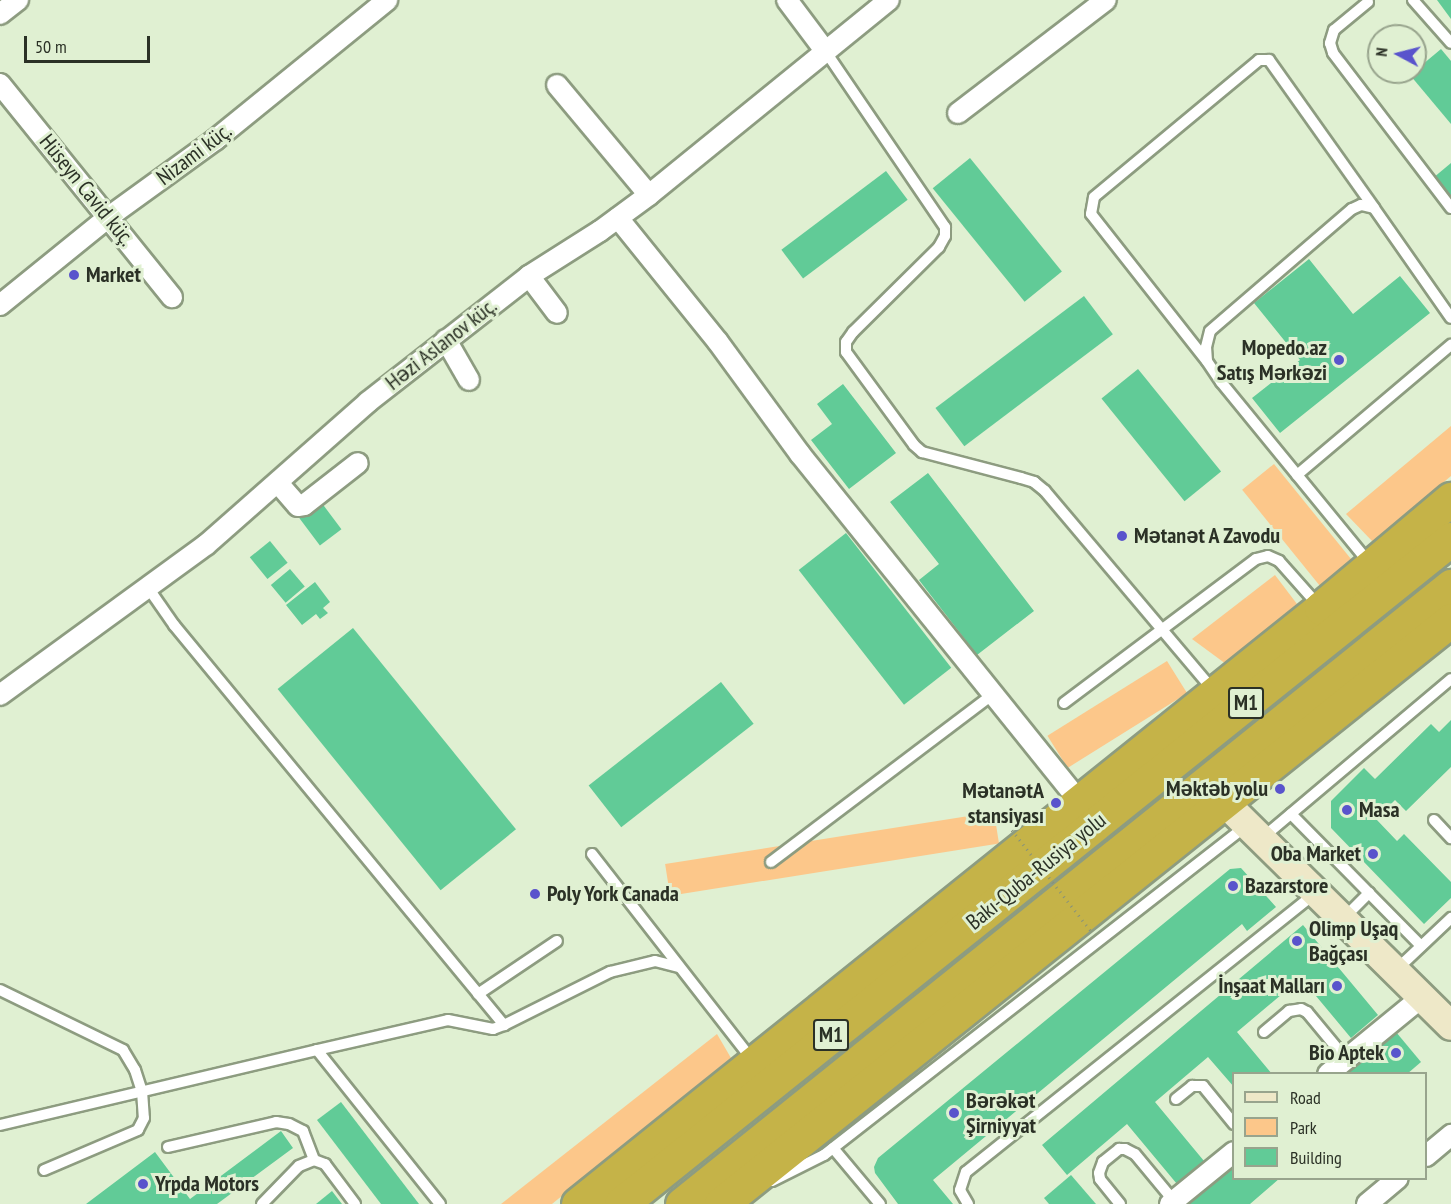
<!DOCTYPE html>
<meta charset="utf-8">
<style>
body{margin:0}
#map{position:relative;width:1451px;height:1204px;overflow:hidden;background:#e0f0d2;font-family:"PT Sans Narrow",sans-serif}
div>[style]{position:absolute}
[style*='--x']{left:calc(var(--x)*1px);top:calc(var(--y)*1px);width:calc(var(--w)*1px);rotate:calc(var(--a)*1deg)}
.green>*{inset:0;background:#fcc78a;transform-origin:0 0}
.building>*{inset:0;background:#61cb97;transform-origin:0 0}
.roads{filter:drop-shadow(2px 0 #8d9c80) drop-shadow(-2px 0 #8d9c80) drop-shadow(0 2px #8d9c80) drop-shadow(0 -2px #8d9c80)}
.lane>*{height:10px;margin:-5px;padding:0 5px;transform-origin:5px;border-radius:5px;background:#fff}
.street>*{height:20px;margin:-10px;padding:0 10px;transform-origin:10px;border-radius:10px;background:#fff}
.secondary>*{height:28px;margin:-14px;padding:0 14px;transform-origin:14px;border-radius:14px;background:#eee8c8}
.highway>*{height:33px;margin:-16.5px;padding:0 16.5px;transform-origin:16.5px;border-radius:16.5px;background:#c5b348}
.path-bridge>*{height:3px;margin-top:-1.5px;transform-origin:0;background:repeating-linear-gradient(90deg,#85907b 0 1.5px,transparent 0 6px)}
.dots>*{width:16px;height:16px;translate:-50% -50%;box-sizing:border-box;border:3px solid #e0f0d2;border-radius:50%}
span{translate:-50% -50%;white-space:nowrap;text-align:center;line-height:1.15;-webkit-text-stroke:6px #e0f0d2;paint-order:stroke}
.shield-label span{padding:2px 4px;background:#e0f0d2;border:2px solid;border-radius:4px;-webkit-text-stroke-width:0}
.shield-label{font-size:21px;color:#2b3126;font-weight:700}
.street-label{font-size:22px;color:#2b3126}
.poi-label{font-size:22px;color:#2b3126;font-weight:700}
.left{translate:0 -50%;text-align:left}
.right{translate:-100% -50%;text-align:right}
.legend{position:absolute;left:1232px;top:1072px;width:195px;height:108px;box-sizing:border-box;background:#e0f0d2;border:2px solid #98a48d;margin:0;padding:8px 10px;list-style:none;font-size:18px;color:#2b3126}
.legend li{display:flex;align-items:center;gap:12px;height:30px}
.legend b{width:30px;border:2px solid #98a48d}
.north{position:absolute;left:1367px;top:24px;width:60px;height:60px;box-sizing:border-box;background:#e0f0d2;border:2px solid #98a48d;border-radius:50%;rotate:277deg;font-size:16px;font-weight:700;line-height:24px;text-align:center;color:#2b3126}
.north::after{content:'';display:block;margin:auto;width:21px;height:27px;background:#5954cc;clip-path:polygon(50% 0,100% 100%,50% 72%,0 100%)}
.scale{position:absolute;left:24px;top:36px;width:126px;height:27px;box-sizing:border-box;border:3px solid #2b3126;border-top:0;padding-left:8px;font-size:18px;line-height:21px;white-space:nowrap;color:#2b3126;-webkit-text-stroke:4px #e0f0d2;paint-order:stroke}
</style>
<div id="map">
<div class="green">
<i style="clip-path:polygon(1451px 426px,1451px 476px,1373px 542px,1346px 514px)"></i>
<i style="left:1274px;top:464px;width:124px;height:41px;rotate:51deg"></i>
<i style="clip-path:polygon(1275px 575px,1297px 604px,1226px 664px,1192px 639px)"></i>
<i style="left:1167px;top:661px;width:38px;height:141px;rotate:58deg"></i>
<i style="left:994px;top:812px;width:32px;height:333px;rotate:81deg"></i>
<i style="clip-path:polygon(717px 1034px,731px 1058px,552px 1204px,501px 1204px)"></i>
</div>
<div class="building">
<i style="clip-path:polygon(1437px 0,1451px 0,1451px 19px)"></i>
<i style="clip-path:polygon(1441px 49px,1451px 61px,1451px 124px,1410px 75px)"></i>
<i style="left:970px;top:158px;width:146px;height:48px;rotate:51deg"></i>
<i style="clip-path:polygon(1451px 163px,1451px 200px,1433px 178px)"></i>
<i style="left:886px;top:171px;width:36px;height:131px;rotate:53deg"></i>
<i style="clip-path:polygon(1309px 259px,1353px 314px,1400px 276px,1430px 313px,1280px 433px,1252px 398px,1300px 360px,1254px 303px)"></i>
<i style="left:1084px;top:296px;width:48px;height:186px;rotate:53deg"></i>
<i style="left:1138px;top:369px;width:132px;height:47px;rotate:51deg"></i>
<i style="clip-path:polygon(843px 384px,896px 453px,849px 489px,811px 440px,832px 424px,817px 404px)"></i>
<i style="clip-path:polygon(928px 473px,1034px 611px,977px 655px,919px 580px,939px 564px,890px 502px)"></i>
<i style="left:321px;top:502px;width:34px;height:27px;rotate:53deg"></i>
<i style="left:846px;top:533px;width:171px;height:60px;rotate:52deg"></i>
<i style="left:270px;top:541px;width:28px;height:26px;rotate:51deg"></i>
<i style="left:290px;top:569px;width:23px;height:25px;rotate:50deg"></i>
<i style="clip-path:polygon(315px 582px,330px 602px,323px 608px,328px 613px,320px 619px,316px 614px,302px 625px,286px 605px)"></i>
<i style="left:353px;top:628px;width:259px;height:97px;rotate:51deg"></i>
<i style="left:721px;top:682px;width:53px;height:168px;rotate:52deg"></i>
<i style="clip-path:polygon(1451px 720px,1451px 767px,1406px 811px,1395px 800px,1376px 819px,1397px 841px,1404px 834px,1451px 882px,1451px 898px,1424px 924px,1331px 828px,1331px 801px,1364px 768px,1375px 779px,1431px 724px,1439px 732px)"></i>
<i style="clip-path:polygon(1241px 868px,1276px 907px,1247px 931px,1242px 924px,933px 1180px,953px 1204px,898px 1204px,875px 1173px,874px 1167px,878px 1158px,1230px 869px)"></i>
<i style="clip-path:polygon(1303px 925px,1378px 1015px,1351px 1038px,1301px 978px,1237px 1032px,1272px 1074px,1234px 1074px,1234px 1087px,1208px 1057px,1155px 1102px,1204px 1161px,1177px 1184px,1127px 1124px,1067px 1175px,1042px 1145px)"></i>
<i style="clip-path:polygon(1396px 1032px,1421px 1062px,1407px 1074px,1345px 1074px)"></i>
<i style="clip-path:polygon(341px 1102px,419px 1204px,381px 1204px,317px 1120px)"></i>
<i style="clip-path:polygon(281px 1131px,293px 1148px,217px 1204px,86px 1204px,155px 1152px,190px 1199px)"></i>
<i style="clip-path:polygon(1234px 1166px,1234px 1178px,1280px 1178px,1250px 1204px,1188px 1204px)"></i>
<i style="clip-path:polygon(1071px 1175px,1096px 1204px,1049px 1204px,1044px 1198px)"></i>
<i style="clip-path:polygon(332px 1191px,342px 1204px,316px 1204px)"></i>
</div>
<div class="roads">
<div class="lane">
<i style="--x:1413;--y:0;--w:57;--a:48.5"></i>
<i style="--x:1368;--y:2;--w:44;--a:140.5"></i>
<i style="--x:1334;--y:30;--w:14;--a:107"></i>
<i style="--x:1330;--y:43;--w:10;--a:73"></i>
<i style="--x:1333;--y:53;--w:195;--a:52.7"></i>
<i style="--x:826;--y:52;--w:212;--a:55.8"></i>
<i style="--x:945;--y:227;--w:9;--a:90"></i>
<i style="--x:945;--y:236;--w:13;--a:119"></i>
<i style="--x:939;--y:247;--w:121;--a:135.3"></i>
<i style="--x:853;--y:332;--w:12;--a:125"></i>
<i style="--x:846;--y:342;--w:10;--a:90"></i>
<i style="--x:846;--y:352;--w:115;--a:53.8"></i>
<i style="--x:914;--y:445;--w:11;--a:41"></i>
<i style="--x:922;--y:452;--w:102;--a:14.7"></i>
<i style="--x:1021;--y:478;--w:14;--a:17"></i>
<i style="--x:1034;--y:482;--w:14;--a:39"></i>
<i style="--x:1045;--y:491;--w:260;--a:49.8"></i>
<i style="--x:1206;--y:360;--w:186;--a:-128.2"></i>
<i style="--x:1091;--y:214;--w:17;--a:-80"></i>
<i style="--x:1094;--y:197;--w:214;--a:-39.7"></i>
<i style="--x:1259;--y:60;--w:10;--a:0"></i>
<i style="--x:1269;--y:60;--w:181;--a:54.6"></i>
<i style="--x:1297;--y:475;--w:202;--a:-40.2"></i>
<i style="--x:1370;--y:564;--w:235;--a:-129.3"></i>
<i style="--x:1221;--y:382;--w:25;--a:-124"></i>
<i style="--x:1207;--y:361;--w:14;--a:-94"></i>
<i style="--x:1206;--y:347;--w:16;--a:-76"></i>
<i style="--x:1210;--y:331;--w:187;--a:-40.7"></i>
<i style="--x:1352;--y:209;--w:10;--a:-24"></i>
<i style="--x:1361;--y:205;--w:13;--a:13"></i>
<i style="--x:1374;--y:208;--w:134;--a:55"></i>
<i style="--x:149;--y:589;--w:44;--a:55.2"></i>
<i style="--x:174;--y:625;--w:519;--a:50.48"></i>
<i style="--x:504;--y:1025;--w:119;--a:-26.6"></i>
<i style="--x:610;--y:972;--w:46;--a:-13.7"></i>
<i style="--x:655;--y:961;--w:25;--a:14"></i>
<i style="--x:1064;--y:703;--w:240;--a:-36.9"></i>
<i style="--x:1256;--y:559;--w:12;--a:-14"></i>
<i style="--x:1268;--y:556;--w:12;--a:24"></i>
<i style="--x:1279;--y:561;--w:59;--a:48.4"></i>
<i style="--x:1291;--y:814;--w:185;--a:45.4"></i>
<i style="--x:1434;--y:820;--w:25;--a:47"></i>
<i style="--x:1261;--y:839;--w:248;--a:-40.1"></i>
<i style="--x:592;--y:854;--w:262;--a:52.1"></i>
<i style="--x:771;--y:862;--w:277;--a:-37.1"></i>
<i style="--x:1343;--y:919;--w:37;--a:-45"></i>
<i style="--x:1396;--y:970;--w:76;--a:-43.4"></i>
<i style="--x:0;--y:990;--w:137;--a:26"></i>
<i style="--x:123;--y:1050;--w:23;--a:59"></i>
<i style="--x:135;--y:1070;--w:22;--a:72"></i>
<i style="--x:142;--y:1091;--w:27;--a:86"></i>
<i style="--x:144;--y:1118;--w:13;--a:117"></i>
<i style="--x:138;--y:1130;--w:102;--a:156.9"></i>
<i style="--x:478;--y:994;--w:95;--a:-33.9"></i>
<i style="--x:1264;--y:1032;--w:33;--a:-40"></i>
<i style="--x:1289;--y:1011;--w:12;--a:-9"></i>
<i style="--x:1301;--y:1009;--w:7;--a:27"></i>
<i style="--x:1307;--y:1012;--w:61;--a:50.3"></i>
<i style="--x:317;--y:1050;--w:134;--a:-12.9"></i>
<i style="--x:448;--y:1020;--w:46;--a:11.3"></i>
<i style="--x:493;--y:1029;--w:12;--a:-20"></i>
<i style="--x:1176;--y:1099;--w:21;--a:-39"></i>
<i style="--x:1192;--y:1086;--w:11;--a:0"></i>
<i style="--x:1203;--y:1086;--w:49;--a:50.8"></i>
<i style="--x:0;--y:1125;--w:326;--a:-13.3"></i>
<i style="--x:317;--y:1050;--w:197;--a:51.4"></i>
<i style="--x:168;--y:1147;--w:111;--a:-13"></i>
<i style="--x:276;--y:1122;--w:13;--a:9"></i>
<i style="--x:289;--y:1124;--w:16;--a:27"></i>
<i style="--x:303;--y:1131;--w:31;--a:69"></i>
<i style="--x:833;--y:1148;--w:73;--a:50"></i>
<i style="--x:772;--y:1181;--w:58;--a:-26.6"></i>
<i style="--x:824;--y:1155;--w:535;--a:-37.94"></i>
<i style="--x:262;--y:1204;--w:53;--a:-45.8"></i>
<i style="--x:299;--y:1166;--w:16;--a:-22"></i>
<i style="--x:314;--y:1160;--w:12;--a:20"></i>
<i style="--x:325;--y:1164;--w:50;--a:53.1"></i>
<i style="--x:968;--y:1204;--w:16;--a:-120"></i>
<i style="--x:960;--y:1190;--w:19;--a:-72"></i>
<i style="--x:966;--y:1172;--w:447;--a:-38.6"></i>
<i style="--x:1120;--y:1204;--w:32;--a:-129"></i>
<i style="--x:1100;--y:1179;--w:6;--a:-99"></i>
<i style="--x:1099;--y:1173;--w:12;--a:-70"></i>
<i style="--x:1103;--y:1162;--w:21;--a:-39"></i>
<i style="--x:1119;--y:1149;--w:6;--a:0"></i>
<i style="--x:1125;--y:1149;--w:11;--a:27"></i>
<i style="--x:1135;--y:1154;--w:61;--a:50.3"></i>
</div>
<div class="street">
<i style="--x:787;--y:0;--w:65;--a:53.1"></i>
<i style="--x:0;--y:14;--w:23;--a:-38"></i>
<i style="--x:0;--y:84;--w:274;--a:51.1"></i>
<i style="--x:557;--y:85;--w:143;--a:50.1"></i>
<i style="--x:958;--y:113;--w:186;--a:-37.4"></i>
<i style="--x:618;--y:218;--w:159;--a:51.1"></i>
<i style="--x:718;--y:342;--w:139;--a:53.8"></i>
<i style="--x:800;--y:454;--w:445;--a:51.2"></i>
<i style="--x:529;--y:276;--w:46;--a:52.9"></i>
<i style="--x:0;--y:305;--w:141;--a:-39"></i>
<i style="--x:110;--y:216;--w:130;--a:-35.9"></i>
<i style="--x:215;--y:140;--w:222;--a:-39.1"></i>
<i style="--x:446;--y:340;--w:46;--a:60.1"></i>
<i style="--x:278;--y:483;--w:30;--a:49"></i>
<i style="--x:298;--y:506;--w:6;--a:-9"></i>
<i style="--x:304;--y:505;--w:68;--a:-37.9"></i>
<i style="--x:0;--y:695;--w:255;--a:-36.1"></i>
<i style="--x:206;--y:545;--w:216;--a:-41.4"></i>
<i style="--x:368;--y:402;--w:204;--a:-38"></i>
<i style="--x:529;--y:276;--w:84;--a:-32.4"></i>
<i style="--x:600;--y:231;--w:61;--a:-36.3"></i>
<i style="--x:649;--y:195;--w:309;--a:-39.1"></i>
<i style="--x:1328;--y:1074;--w:122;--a:-39.3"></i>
<i style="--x:1426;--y:1156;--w:33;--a:-40"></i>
<i style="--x:1170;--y:1204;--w:82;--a:-39.1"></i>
<i style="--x:1367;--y:1204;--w:40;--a:-40"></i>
</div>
<div class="secondary">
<i style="--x:1223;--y:801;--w:320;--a:44.6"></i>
</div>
<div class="highway">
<i style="--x:578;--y:1204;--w:953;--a:-38.73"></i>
<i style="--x:1321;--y:608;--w:170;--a:-40"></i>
<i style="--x:621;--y:1204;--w:1064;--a:-38.7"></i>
<i style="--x:682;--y:1204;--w:987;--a:-38.79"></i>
<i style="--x:721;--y:1204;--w:935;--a:-38.66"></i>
</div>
</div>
<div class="path-bridge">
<i style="--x:1012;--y:830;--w:128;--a:52"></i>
</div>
<div class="dots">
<i style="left:74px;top:275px;background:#5954cc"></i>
<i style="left:1339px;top:360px;background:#5954cc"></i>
<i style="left:1122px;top:536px;background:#5954cc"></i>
<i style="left:1280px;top:789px;background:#5954cc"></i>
<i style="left:1056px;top:803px;background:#5954cc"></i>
<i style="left:1347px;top:810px;background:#5954cc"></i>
<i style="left:1373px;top:854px;background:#5954cc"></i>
<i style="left:1233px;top:886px;background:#5954cc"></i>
<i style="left:535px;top:894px;background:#5954cc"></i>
<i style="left:1297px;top:941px;background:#5954cc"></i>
<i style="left:1337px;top:986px;background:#5954cc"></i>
<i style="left:1396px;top:1053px;background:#5954cc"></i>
<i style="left:954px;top:1113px;background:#5954cc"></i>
<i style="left:143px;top:1184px;background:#5954cc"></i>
</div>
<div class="shield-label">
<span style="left:1246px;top:703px">M1</span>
<span style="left:831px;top:1035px">M1</span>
</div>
<div class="street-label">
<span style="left:194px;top:154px;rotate:-37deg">Nizami küç.</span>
<span style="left:87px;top:190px;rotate:51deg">Hüseyn Cavid küç.</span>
<span style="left:441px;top:344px;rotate:-38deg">Həzi Aslanov küç.</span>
<span style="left:1036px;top:871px;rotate:-39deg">Bakı-Quba-Rusiya yolu</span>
</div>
<div class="poi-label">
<span class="left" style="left:86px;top:275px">Market</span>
<span class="right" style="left:1327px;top:360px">Mopedo.az<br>Satış Mərkəzi</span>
<span class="left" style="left:1134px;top:536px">Mətanət A Zavodu</span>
<span class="right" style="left:1268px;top:789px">Məktəb yolu</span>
<span class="right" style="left:1044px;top:803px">MətanətA<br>stansiyası</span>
<span class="left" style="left:1359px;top:810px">Masa</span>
<span class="right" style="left:1361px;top:854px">Oba Market</span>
<span class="left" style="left:1245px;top:886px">Bazarstore</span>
<span class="left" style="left:547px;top:894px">Poly York Canada</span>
<span class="left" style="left:1309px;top:941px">Olimp Uşaq<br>Bağçası</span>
<span class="right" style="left:1325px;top:986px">İnşaat Malları</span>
<span class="right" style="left:1384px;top:1053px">Bio Aptek</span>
<span class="left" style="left:966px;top:1113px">Bərəkət<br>Şirniyyat</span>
<span class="left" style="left:155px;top:1184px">Yrpda Motors</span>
</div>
<ul class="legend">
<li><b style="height:8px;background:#eee8c8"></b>Road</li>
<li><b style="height:16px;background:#fcc78a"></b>Park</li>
<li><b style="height:16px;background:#61cb97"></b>Building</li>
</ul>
<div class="north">N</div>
<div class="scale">50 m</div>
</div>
